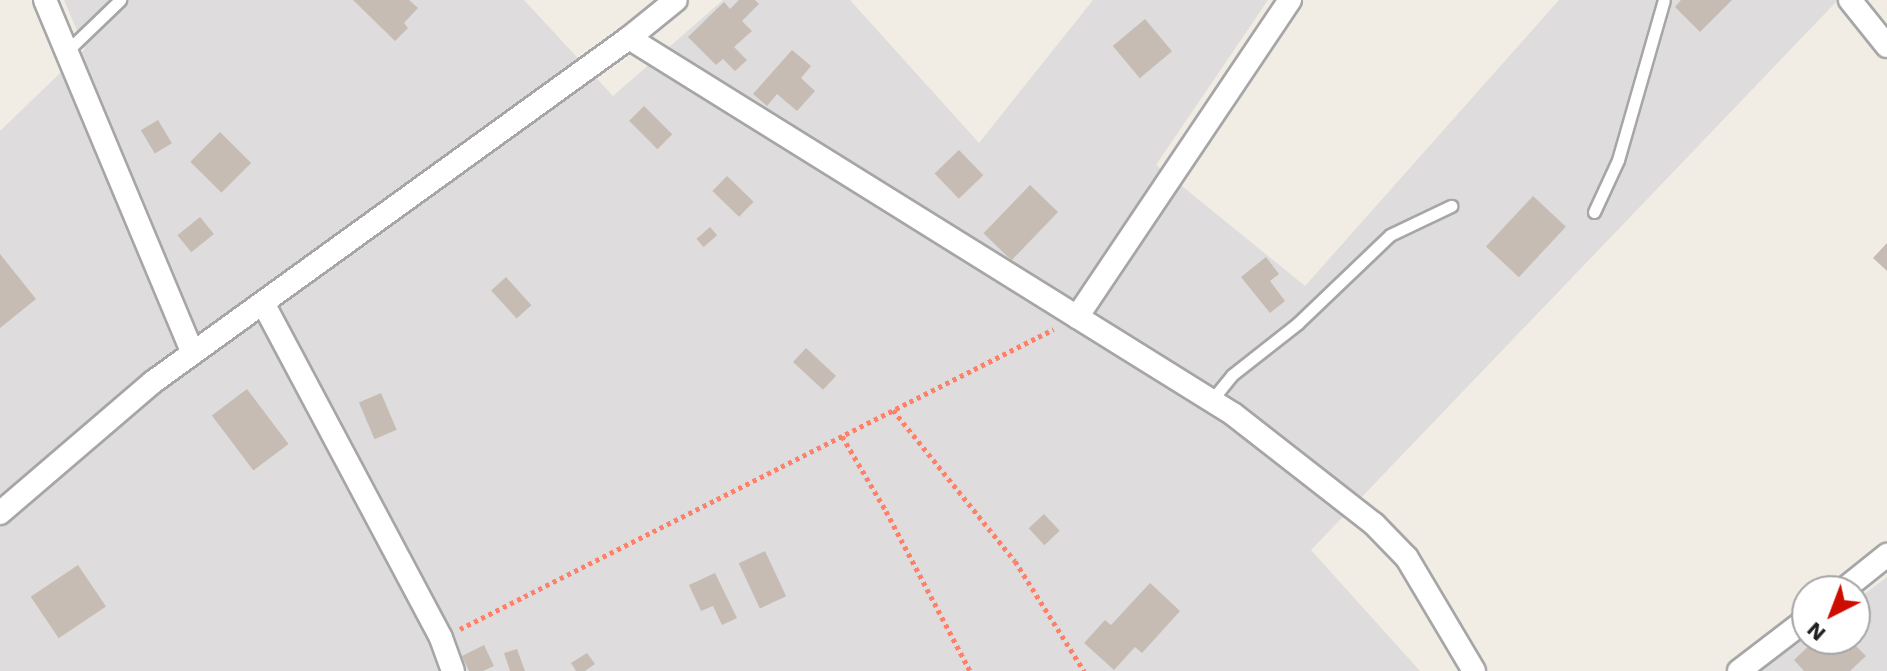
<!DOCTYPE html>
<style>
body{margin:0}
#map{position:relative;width:1887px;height:671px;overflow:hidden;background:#f1ede5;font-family:"Work Sans",sans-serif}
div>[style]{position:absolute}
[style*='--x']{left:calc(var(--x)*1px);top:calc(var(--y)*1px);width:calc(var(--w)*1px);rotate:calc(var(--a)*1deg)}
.residential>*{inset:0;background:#dedcdc}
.building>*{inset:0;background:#c6bcb4;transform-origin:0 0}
.path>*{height:5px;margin-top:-2.5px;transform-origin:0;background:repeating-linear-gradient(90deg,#ff8068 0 4px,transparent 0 8px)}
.roads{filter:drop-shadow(2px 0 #a6a6a6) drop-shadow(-2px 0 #a6a6a6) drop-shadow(0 2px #a6a6a6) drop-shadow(0 -2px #a6a6a6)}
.service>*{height:11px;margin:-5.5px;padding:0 5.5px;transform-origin:5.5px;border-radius:5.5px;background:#fff}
.minor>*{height:22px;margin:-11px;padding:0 11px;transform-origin:11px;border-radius:11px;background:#fff}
span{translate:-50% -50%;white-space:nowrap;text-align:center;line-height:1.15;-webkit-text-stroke:6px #fff;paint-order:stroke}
.north{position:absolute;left:1791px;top:575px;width:80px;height:80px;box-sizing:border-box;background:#fff;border:2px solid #a5a5a5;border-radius:50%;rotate:222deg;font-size:22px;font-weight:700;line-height:32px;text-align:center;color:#1f1f1f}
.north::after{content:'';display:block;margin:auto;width:28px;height:36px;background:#cf0c00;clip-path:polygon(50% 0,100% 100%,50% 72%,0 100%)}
</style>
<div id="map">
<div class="residential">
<i style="clip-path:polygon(64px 0,524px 0,613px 96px,723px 0,850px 0,979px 143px,1093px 0,1268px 0,1156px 165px,1305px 286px,1559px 0,1838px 0,1311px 550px,1420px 671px,0 671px,0 131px,85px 49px)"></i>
<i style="clip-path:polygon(1887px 577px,1887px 671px,1760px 671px,1807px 636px,1855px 639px,1855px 601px)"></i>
</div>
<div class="building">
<i style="clip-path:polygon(353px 0,409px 0,418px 8px,404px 23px,408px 28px,395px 41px)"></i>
<i style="clip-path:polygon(739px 0,755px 0,759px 4px,742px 21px,752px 31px,734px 47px,747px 60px,735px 71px,723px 59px,716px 65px,688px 37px,724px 2px,730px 9px)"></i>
<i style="clip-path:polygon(1681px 0,1732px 0,1700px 32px,1675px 7px)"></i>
<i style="left:1145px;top:19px;width:42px;height:42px;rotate:50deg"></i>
<i style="clip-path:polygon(792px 50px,811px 66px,801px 78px,815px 91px,797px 111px,777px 94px,767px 106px,753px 94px)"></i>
<i style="left:644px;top:106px;width:40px;height:21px;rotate:45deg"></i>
<i style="left:158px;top:120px;width:27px;height:20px;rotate:59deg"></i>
<i style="left:220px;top:132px;width:44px;height:42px;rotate:45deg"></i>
<i style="left:959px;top:150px;width:35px;height:34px;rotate:46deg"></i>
<i style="left:727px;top:176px;width:37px;height:21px;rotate:44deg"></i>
<i style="left:1030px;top:185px;width:39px;height:67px;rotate:44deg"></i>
<i style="left:1533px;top:196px;width:45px;height:69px;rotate:43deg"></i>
<i style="left:200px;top:217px;width:22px;height:29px;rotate:51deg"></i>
<i style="left:710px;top:227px;width:11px;height:18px;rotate:49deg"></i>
<i style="clip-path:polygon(1887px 243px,1887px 271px,1873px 258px)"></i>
<i style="clip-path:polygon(0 254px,36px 299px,0 328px)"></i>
<i style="clip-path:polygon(1266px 257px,1279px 274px,1270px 281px,1285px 301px,1270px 313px,1241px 277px)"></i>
<i style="left:506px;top:277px;width:38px;height:20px;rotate:48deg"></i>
<i style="left:806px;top:348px;width:41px;height:19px;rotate:43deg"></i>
<i style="left:247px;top:389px;width:69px;height:44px;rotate:53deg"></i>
<i style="left:381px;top:393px;width:40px;height:24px;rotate:67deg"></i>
<i style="left:1044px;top:514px;width:23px;height:21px;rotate:47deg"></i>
<i style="left:765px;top:551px;width:50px;height:29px;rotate:65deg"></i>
<i style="left:78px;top:565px;width:50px;height:57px;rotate:56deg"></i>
<i style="clip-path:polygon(715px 573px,737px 618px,722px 625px,713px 606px,701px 611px,689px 585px)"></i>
<i style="clip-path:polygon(1150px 583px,1180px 611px,1142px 653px,1135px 647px,1114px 670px,1084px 643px,1105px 620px,1111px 625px)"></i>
<i style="clip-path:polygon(1816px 639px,1850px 640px,1866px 656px,1850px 671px,1804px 671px,1794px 660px)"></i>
<i style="clip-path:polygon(484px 645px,494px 666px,483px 671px,469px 671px,462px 656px)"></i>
<i style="clip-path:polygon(517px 649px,525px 671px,510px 671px,504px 653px)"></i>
<i style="clip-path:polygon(587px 653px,595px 664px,585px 671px,576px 671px,571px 663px)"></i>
</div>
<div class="path">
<i style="--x:893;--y:410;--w:194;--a:51.1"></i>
<i style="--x:1015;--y:561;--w:130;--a:57.9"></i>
<i style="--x:842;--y:436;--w:87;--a:59.6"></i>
<i style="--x:886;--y:511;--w:181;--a:62.3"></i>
<i style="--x:460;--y:629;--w:665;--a:-26.8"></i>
</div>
<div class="roads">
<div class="service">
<i style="--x:67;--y:51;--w:74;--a:-43.9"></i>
<i style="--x:1594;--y:212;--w:57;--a:-65.2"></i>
<i style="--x:1618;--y:160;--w:166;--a:-74"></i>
<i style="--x:1211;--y:401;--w:33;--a:-51"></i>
<i style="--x:1232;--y:375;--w:84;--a:-38.2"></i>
<i style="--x:1298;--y:323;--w:127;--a:-43.7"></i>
<i style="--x:1390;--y:235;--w:68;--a:-25.4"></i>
</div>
<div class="minor">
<i style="--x:45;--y:0;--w:383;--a:67.3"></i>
<i style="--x:1850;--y:0;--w:59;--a:51.2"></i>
<i style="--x:629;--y:38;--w:711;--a:31.9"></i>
<i style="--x:1233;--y:414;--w:179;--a:38"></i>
<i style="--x:1374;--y:524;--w:47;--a:45.9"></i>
<i style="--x:1407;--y:558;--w:131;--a:59.3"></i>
<i style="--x:263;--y:303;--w:379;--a:62"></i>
<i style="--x:441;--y:638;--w:35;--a:70"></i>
<i style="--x:1077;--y:317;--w:382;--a:-56.1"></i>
<i style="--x:0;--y:513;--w:201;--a:-40.6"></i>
<i style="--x:153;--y:382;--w:587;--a:-35.86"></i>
<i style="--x:629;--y:38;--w:60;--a:-39"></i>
<i style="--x:1842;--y:591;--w:58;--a:-38.7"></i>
<i style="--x:1739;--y:671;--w:86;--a:-37.4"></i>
</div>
</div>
<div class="north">N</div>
</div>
